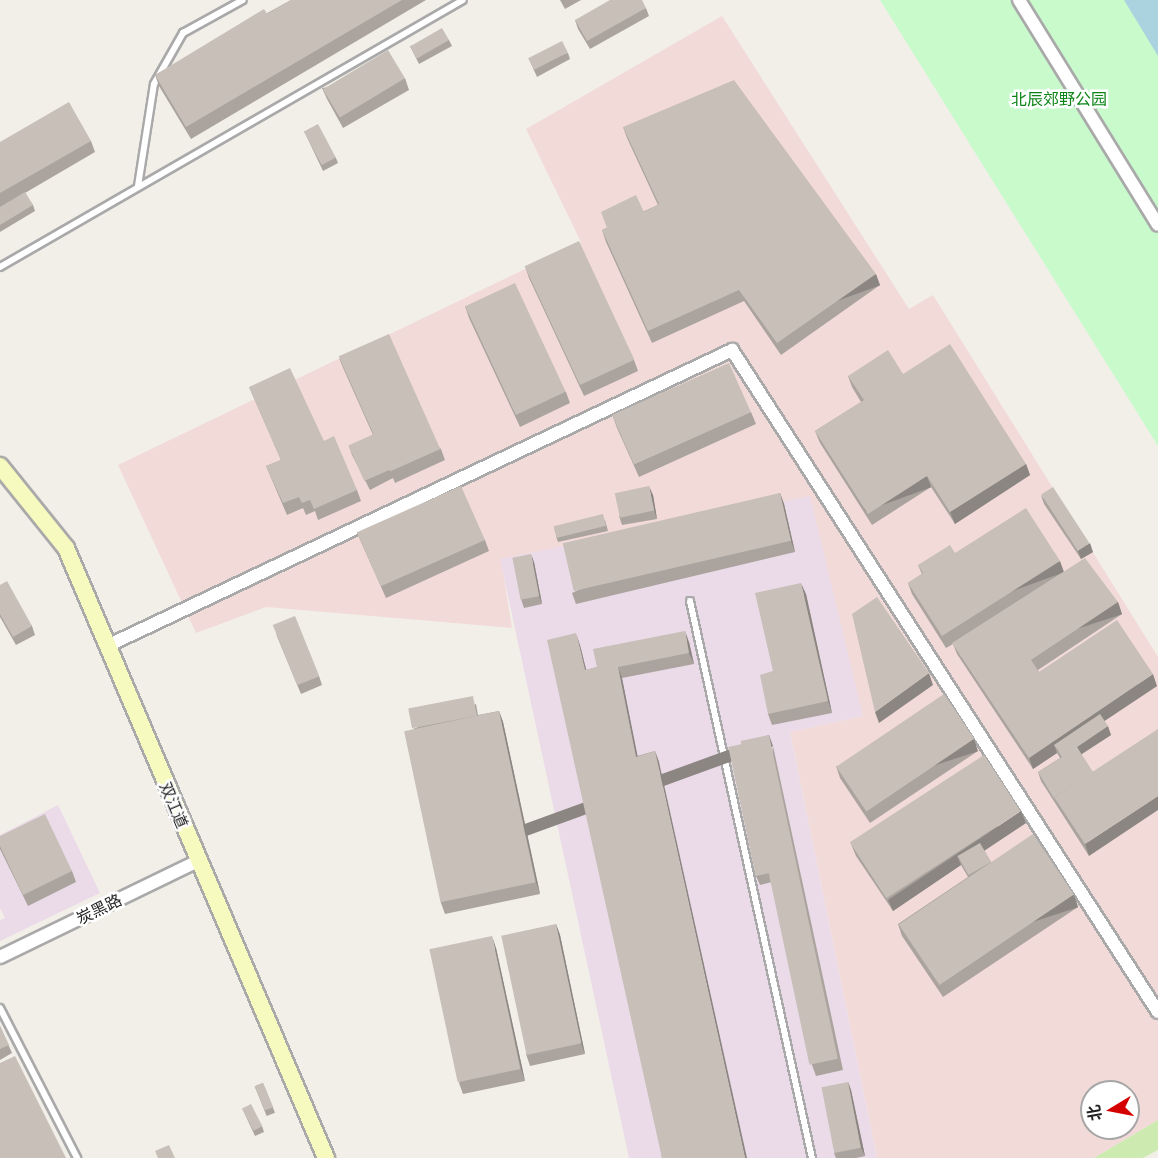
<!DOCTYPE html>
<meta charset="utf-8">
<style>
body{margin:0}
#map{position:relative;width:1158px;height:1158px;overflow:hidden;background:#f2efe9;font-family:"Noto Sans","Noto Sans SC",sans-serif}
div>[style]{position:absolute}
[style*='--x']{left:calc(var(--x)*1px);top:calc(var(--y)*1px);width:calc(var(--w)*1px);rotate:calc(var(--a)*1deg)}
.commercial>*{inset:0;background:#f2dad9}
.industrial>*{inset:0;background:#ebdbe8}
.grass>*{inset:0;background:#cdebb0}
.park>*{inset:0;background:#c8facc}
.water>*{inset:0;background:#aad3df}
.roads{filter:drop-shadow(2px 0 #a9a9a9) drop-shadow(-2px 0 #a9a9a9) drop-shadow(0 2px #a9a9a9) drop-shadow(0 -2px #a9a9a9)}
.lane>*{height:6px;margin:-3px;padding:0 3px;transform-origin:3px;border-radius:3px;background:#fff}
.street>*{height:12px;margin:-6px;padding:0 6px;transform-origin:6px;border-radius:6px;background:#fff}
.secondary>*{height:16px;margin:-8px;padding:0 8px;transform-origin:8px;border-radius:8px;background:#f7fabf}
.wall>*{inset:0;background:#aba49e;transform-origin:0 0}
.shaded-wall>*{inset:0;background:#8b8681;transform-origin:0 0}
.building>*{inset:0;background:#c7bfb8;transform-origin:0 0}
span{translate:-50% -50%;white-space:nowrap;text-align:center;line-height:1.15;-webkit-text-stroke:5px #fff;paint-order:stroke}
.park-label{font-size:16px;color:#0c8416}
.street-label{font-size:16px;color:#222}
.north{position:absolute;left:1080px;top:1080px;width:60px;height:60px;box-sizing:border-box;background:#fff;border:2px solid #a7a7a7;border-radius:50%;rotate:260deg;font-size:16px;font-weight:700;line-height:24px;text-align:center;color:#222}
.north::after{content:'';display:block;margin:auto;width:21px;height:27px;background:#d40000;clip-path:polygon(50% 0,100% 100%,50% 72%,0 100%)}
</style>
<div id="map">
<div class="commercial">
<i style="clip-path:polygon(evenodd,722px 16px,909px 309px,933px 295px,1158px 657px,1158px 1120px,1094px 1158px,877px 1158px,790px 732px,863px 716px,501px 559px,512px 628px,266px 607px,196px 633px,118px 465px,581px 242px,526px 129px,722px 16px,1092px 1092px,1128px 1092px,1128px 1128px,1092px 1128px,1092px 1092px)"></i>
</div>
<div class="industrial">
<i style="clip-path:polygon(810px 496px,863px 716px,790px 732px,877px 1158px,629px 1158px,500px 559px)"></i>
<i style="clip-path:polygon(58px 805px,100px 893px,0 941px,0 920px,5px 918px,0 908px,0 835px)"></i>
</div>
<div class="grass">
<i style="clip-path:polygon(1158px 1120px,1158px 1150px,1143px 1158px,1094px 1158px)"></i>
</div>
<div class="park">
<i style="clip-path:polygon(880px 0,1158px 0,1158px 446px)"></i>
</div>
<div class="water">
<i style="clip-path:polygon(1124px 0,1158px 0,1158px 56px)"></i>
</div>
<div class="roads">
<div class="lane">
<i style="--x:138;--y:186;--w:103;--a:-81.1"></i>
<i style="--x:154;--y:84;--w:59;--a:-60.4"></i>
<i style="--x:183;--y:33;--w:68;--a:-28.8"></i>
<i style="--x:0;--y:267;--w:534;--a:-29.97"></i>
<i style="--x:690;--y:601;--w:570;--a:77.65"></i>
<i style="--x:0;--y:1008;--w:169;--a:62.8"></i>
</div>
<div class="street">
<i style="--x:1019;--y:0;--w:264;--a:58.3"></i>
<i style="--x:107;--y:646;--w:692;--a:-25.34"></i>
<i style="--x:732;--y:350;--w:787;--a:57.24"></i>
<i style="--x:0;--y:957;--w:220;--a:-25.9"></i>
</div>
<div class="secondary">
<i style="--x:0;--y:466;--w:105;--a:51.2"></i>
<i style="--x:66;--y:548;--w:663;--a:66.91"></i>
</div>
</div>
<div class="wall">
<i style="clip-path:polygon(291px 0,426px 0,191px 139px,159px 86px,155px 75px)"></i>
<i style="clip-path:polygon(560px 0,581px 0,565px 9px)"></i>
<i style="clip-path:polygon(646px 8px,649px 16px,590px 49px,578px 29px,575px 20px)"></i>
<i style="clip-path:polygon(449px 40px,452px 46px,419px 64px,410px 46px)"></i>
<i style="clip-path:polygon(568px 53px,570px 59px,537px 77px,529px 59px)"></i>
<i style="clip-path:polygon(405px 78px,409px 90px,343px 128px,327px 99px,322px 88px)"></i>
<i style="clip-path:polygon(623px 127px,880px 285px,781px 355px,744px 301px,652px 343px,606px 242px,602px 230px,658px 205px,627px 138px)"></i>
<i style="clip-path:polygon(304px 131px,336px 158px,338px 163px,323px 171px)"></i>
<i style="clip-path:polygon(91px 141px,95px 152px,25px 193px,33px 205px,35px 211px,0 232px,0 142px)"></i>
<i style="clip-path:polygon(525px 266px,634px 360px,638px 371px,584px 396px,529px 278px)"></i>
<i style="clip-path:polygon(465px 306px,566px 392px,570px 403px,520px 427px,469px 318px)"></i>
<i style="clip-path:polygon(339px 358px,441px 449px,445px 460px,395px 483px,393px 478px,370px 490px,352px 455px,349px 446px,373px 435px,344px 370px)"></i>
<i style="clip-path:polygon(903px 374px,1026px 464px,1030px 475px,955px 524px,931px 487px,872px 525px,820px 443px,815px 431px,861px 402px,852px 387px,848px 376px)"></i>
<i style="clip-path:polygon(249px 387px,324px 441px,357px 490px,361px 501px,318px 520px,315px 511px,306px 515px,303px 508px,287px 515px,266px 466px,281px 460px)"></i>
<i style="clip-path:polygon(751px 412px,756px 424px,639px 477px,617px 428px,613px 417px)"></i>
<i style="clip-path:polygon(780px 493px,784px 504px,795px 552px,576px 604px,572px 593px)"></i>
<i style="clip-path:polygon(653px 495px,657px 519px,622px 525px,619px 516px)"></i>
<i style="clip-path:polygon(1041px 495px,1093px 552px,1081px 559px,1044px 504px)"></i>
<i style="clip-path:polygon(605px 520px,608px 531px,558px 542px,556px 536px)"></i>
<i style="clip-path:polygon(357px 533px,485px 540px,489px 551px,386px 598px)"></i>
<i style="clip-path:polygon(955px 553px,1064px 572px,1118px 602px,1122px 614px,1038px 670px,1039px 672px,1157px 686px,1104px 721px,1111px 735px,1082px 754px,1089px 856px,1041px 781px,1038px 772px,1060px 758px,1057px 753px,1033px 769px,957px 654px,953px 644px,946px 648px,912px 594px,908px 583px,922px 574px,918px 565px)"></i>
<i style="clip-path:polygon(534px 562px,542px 604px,524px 608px,521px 599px)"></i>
<i style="clip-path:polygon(0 585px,32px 626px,35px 635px,16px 645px,0 617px)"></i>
<i style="clip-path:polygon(806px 594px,832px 713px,772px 725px,768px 714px,773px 671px)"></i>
<i style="clip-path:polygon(276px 634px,319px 676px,322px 685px,301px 694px)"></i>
<i style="clip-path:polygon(689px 642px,694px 664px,622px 678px,637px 756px,655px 751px,659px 762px,662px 1158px,580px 645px,586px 670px)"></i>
<i style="clip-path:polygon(476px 704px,478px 715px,499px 711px,503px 722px,540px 894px,445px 914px,441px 903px,413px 729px)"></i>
<i style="clip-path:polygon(773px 746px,843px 1070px,816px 1076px,812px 1065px,772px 882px,760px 885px,756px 876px)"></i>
<i style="clip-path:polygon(978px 751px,870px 823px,840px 778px,836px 766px)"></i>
<i style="clip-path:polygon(1026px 823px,984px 850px,991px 862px,1074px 895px,1078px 907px,943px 997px,902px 936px,898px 924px,968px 877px,961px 865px,893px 911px,856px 856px,851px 844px)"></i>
<i style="clip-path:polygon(0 836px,72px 871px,76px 882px,28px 906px,0 849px)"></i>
<i style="clip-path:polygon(556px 924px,560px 935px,585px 1054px,530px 1066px,526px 1054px)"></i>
<i style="clip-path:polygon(496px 948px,525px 1081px,463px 1094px,459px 1083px)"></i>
<i style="clip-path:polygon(0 1026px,12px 1053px,0 1060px)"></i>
<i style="clip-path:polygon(848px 1082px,851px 1090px,865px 1156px,856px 1158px,836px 1158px,834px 1153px)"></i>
<i style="left:263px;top:1083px;width:32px;height:9px;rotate:68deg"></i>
<i style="clip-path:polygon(242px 1108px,262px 1126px,264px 1132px,255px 1136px)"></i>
</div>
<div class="shaded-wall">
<i style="left:876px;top:274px;width:12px;height:121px;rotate:70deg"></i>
<i style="clip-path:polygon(1026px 464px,1030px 475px,955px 524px,950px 512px)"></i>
<i style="left:927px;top:476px;width:12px;height:70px;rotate:70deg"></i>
<i style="clip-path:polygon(649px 486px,653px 495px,657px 519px,654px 510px)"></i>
<i style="clip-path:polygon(780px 493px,784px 504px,795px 552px,791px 541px)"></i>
<i style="clip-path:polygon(1090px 543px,1093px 552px,1081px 559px,1078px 551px)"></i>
<i style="clip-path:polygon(531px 554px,534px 562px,542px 604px,539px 596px)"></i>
<i style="left:1060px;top:561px;width:12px;height:140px;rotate:70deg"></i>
<i style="clip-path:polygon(801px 583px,806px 594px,832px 713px,828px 701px)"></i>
<i style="left:1118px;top:602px;width:13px;height:105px;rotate:72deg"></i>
<i style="clip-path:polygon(685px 631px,689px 642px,694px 664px,689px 653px)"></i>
<i style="clip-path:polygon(576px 633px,580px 645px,589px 681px,585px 670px)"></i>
<i style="clip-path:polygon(618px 667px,622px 678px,640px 768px,636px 757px)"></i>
<i style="clip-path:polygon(929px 673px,933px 685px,879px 723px,875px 712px)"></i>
<i style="clip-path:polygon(1153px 674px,1157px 686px,1058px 752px,1054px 745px,1057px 753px,1033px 769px,1029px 758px)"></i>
<i style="clip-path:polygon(499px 711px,503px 722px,540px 894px,536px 882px)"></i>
<i style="clip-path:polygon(1108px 726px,1111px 735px,1080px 755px,1077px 747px)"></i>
<i style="left:769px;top:735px;width:12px;height:331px;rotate:70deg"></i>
<i style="left:974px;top:739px;width:13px;height:130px;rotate:72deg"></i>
<i style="clip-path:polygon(655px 751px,659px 762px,747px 1158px,745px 1158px)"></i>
<i style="clip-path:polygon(1158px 796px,1158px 810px,1089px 856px,1085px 844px)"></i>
<i style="clip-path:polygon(1021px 811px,1026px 823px,963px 865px,957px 856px,961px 865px,893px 911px,888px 900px)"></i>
<i style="left:1074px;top:895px;width:13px;height:164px;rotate:72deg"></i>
<i style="clip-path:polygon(556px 924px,560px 935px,585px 1054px,581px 1043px)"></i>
<i style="clip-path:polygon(492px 936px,496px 948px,525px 1081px,521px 1069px)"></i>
<i style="clip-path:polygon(848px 1082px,851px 1090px,865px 1156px,861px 1148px)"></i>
</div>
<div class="building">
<i style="clip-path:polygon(291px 0,402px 0,186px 127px,155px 75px,264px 9px,267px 14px)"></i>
<i style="clip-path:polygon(610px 0,642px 0,646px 8px,587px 41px,575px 20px)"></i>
<i style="left:442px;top:28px;width:14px;height:37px;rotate:60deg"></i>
<i style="left:562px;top:41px;width:13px;height:38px;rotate:63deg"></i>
<i style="left:388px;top:50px;width:33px;height:76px;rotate:59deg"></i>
<i style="clip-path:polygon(734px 80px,876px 274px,777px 343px,739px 290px,648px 331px,602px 230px,607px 228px,601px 212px,636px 195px,644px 212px,659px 204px,623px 127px)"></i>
<i style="clip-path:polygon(69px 102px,91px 141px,0 193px,0 142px)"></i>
<i style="left:318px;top:124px;width:38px;height:16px;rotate:62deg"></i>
<i style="clip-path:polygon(25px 192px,33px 205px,0 225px,0 207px)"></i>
<i style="left:579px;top:241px;width:131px;height:60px;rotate:65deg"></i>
<i style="left:515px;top:283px;width:120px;height:55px;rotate:65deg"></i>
<i style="left:389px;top:334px;width:126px;height:55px;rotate:66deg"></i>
<i style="clip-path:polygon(950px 344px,1026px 464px,950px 512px,927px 476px,868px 514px,815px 431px,864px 400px,848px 376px,888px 350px,903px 374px)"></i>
<i style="left:729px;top:363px;width:54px;height:128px;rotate:66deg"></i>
<i style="clip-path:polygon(290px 368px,324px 441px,334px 436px,357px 490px,314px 509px,310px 500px,302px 503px,299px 497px,283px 503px,266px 466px,281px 460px,249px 387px)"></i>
<i style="left:374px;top:434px;width:39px;height:28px;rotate:66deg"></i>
<i style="left:461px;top:486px;width:59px;height:114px;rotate:66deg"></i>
<i style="left:649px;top:486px;width:25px;height:35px;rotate:78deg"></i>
<i style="left:1053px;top:487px;width:67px;height:14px;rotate:57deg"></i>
<i style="left:780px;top:493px;width:49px;height:223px;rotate:77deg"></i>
<i style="clip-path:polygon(1026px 508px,1060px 561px,942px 636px,908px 583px,923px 573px,918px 565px,950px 545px,955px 553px)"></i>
<i style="left:603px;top:514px;width:12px;height:51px;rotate:76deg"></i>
<i style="left:531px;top:554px;width:43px;height:19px;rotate:79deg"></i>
<i style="clip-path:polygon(1085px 558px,1118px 602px,1031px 660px,1039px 672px,1117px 620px,1153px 674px,1029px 758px,952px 643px)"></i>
<i style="clip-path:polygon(7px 581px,32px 626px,13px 637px,0 614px,0 585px)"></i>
<i style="clip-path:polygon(801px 583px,828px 701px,768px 714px,760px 675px,773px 671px,755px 593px)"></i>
<i style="clip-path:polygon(877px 597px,929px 673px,875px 712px,852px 614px)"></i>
<i style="left:295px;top:616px;width:65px;height:24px;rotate:68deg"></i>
<i style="clip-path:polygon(685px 631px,689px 653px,618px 667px,636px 757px,655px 751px,745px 1158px,662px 1158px,547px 640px,576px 633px,585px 670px,597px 667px,593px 649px)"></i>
<i style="left:944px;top:694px;width:54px;height:130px;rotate:56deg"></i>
<i style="left:473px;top:696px;width:20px;height:66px;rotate:79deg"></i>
<i style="left:499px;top:711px;width:175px;height:97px;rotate:78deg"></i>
<i style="clip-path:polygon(1100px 714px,1108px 726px,1077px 747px,1093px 772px,1054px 797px,1055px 800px,1038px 772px,1062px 757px,1054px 745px)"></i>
<i style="clip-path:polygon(1158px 729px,1158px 796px,1085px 844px,1054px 797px)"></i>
<i style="left:769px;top:735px;width:331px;height:29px;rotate:78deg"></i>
<i style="left:742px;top:744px;width:132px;height:14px;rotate:78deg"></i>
<i style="left:984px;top:755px;width:67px;height:160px;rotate:57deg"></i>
<i style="clip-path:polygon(45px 814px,72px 871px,23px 895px,0 846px,0 836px)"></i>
<i style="left:1033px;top:834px;width:73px;height:162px;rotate:56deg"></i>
<i style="left:980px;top:843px;width:22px;height:26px;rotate:60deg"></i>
<i style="left:556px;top:924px;width:122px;height:56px;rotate:78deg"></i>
<i style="left:492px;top:936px;width:136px;height:64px;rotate:78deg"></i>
<i style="clip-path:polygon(0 1026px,9px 1045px,0 1049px)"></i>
<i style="clip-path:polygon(15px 1056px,66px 1158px,0 1158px,0 1063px)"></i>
<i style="left:848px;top:1082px;width:67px;height:27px;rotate:79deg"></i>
<i style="left:263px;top:1083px;width:26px;height:9px;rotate:67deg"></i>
<i style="left:251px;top:1104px;width:25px;height:10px;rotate:63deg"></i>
<i style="clip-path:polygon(169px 1145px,175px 1158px,158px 1158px,155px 1151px)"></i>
</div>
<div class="park-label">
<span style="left:1059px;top:99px">北辰郊野公园</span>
</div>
<div class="street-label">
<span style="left:174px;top:805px;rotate:67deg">双江道</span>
<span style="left:99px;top:909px;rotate:-26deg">炭黑路</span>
</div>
<div class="north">北</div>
</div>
